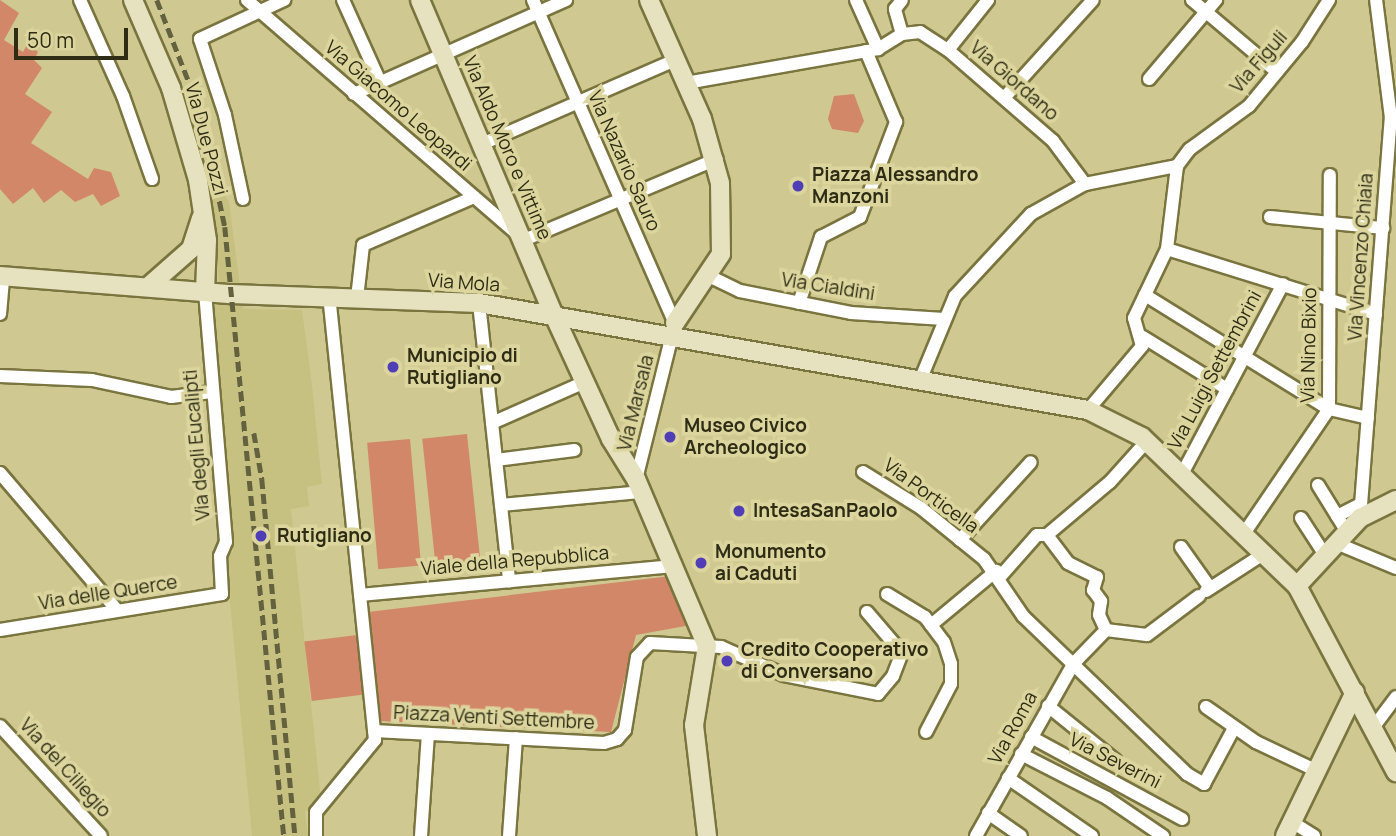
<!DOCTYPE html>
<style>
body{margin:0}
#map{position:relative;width:1396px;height:836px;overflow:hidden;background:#cfc991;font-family:Manrope,sans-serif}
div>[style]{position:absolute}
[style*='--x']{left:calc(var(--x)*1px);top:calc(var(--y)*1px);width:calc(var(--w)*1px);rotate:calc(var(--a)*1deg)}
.built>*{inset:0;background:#c6c081}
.green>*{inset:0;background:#d18768;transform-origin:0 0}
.roads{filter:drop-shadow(2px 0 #7a743f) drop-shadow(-2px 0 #7a743f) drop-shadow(0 2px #7a743f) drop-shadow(0 -2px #7a743f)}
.street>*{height:12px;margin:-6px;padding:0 6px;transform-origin:6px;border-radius:6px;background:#fff}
.secondary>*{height:18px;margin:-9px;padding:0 9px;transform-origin:9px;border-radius:9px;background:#e6e2bf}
.rail>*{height:4.5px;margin-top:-2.25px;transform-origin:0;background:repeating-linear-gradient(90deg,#64613f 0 10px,transparent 0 15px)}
.dots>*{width:19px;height:19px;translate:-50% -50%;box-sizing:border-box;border:4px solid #dcd69e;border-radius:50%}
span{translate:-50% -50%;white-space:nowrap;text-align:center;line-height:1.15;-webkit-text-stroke:7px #dcd69e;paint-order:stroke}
.street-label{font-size:19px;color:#2e2c15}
.poi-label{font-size:19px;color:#2e2c15;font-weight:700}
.left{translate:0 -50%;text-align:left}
.scale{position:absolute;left:14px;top:28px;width:114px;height:32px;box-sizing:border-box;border:4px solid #2e2c15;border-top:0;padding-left:9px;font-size:21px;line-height:24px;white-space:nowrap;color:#2e2c15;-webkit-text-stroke:5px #dcd69e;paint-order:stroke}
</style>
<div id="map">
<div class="built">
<i style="clip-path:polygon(218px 184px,229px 202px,243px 309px,302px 310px,312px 385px,322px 484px,307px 487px,309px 506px,291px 509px,321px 800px,305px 812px,308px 836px,252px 836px,227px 570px,226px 557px,233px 551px,211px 320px,212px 306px,222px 305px,210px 209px)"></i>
</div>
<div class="green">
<i style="clip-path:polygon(0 0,19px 13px,4px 40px,23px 52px,28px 43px,38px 52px,34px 60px,42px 68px,25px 94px,52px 112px,31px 143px,88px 179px,94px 168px,111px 172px,120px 196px,101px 206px,93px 194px,75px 202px,61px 190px,44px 203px,33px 188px,13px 204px,0 189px)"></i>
<i style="clip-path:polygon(854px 94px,864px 121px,858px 133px,832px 129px,828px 119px,834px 96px)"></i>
<i style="left:467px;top:434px;width:127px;height:45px;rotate:84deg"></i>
<i style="left:410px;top:439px;width:127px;height:43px;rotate:85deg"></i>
<i style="clip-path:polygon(671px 576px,691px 625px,636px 635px,611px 732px,379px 721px,368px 612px)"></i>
<i style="left:357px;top:635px;width:60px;height:53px;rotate:83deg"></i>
</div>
<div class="roads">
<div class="street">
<i style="--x:80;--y:0;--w:105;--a:65.9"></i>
<i style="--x:123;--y:96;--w:88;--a:70.7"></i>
<i style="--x:247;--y:0;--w:367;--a:40.9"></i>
<i style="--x:524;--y:240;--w:209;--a:-22.8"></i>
<i style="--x:343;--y:0;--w:90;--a:65.7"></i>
<i style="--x:533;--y:0;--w:353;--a:66.3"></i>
<i style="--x:675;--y:323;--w:161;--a:104"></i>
<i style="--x:856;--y:0;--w:54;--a:65.8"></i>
<i style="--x:1192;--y:0;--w:111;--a:40.3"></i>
<i style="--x:902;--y:34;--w:26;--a:-106"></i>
<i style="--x:895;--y:9;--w:11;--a:-52"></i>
<i style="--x:948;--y:50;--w:64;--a:-51.3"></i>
<i style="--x:1149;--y:79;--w:104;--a:-49.7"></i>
<i style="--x:686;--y:83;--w:195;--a:-10"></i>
<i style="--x:878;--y:49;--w:28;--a:-32"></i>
<i style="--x:902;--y:34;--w:18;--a:-6"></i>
<i style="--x:920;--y:32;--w:33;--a:33"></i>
<i style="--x:948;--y:50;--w:139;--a:40.9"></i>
<i style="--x:1053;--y:141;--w:54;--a:53.3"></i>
<i style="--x:354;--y:94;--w:232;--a:-23.9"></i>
<i style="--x:1004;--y:98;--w:132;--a:-47.8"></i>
<i style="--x:482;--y:144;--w:210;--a:-23.5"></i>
<i style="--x:243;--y:199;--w:86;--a:-102.1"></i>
<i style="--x:225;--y:115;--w:80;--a:-108.2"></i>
<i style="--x:200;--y:39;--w:93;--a:-24.9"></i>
<i style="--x:1270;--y:217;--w:114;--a:5.6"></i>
<i style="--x:1167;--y:249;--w:219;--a:17.3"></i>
<i style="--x:709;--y:276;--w:34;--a:26"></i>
<i style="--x:740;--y:291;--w:113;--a:11.2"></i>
<i style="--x:851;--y:313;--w:93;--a:3.7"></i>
<i style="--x:1145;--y:295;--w:216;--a:31.8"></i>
<i style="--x:1329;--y:409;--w:40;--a:13"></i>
<i style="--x:357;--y:298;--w:53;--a:-83.5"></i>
<i style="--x:363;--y:245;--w:121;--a:-23.4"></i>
<i style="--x:479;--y:303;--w:280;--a:83.8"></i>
<i style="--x:799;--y:303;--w:70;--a:-71.6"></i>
<i style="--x:821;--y:237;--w:44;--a:-27.1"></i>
<i style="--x:860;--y:217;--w:102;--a:-69.2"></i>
<i style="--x:896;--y:122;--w:77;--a:-112.9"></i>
<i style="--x:0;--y:314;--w:38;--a:-85"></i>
<i style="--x:1143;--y:337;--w:99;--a:31.8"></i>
<i style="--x:0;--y:376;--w:92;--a:2.5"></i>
<i style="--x:92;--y:380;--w:81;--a:12.1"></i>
<i style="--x:171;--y:397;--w:39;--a:-7"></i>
<i style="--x:919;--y:383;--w:94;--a:-67.5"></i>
<i style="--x:955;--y:296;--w:112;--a:-47.2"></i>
<i style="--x:1031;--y:214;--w:62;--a:-29.1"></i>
<i style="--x:1085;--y:184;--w:94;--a:-11.1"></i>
<i style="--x:1088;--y:410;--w:84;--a:-49.8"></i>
<i style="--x:1142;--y:346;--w:29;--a:-106"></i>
<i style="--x:1134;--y:318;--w:76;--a:-64.4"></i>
<i style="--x:1167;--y:249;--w:84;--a:-83.1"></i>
<i style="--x:1177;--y:166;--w:21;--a:-53"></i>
<i style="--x:1190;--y:149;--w:73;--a:-36.1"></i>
<i style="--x:1249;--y:106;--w:83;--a:-50.4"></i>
<i style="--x:1302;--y:42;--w:50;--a:-57.3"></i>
<i style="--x:492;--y:423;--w:102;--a:-23.8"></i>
<i style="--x:496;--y:460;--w:79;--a:-7.3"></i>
<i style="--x:863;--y:472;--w:68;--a:31.8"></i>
<i style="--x:921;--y:508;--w:81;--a:39"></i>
<i style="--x:984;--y:559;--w:69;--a:55.6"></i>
<i style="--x:1023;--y:616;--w:228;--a:43.9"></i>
<i style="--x:1187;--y:774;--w:20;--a:30"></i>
<i style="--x:1204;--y:784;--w:64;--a:-61.8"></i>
<i style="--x:0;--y:473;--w:180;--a:49.5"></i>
<i style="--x:1182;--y:474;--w:215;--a:-62"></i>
<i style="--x:1318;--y:485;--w:55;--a:58.3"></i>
<i style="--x:501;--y:505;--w:142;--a:-5.3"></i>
<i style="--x:1337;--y:516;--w:27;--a:-27"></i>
<i style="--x:1301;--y:518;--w:44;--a:57"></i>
<i style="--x:1360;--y:518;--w:401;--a:-85.6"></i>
<i style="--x:1391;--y:118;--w:119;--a:-97.2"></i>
<i style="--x:1245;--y:532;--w:149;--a:-55.7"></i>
<i style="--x:1329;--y:409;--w:234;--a:-89.8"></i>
<i style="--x:1047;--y:535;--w:82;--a:-40.1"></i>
<i style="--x:1110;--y:482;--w:54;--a:-48"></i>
<i style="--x:1047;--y:535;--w:35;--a:53"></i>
<i style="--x:1068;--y:563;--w:32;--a:26"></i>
<i style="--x:1097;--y:577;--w:14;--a:107"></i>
<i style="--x:1093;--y:590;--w:14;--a:54"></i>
<i style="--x:1101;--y:601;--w:14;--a:98"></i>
<i style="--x:1099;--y:615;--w:17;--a:65"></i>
<i style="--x:960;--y:540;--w:105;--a:-47.7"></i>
<i style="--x:1336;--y:543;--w:65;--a:22.6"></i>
<i style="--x:1181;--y:547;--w:50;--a:54.7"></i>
<i style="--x:999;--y:578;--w:57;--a:-48.5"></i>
<i style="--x:1037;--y:535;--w:10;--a:0"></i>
<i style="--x:1206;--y:591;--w:70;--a:-32.8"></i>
<i style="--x:887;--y:594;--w:44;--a:31.2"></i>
<i style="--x:925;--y:617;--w:31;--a:53"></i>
<i style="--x:944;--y:642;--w:23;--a:72"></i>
<i style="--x:951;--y:664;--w:20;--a:90"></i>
<i style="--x:951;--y:684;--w:54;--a:117.5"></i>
<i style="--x:360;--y:595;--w:315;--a:-5.3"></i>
<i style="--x:931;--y:625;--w:85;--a:-39.7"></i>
<i style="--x:0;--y:630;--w:225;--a:-9.2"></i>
<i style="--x:222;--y:594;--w:38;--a:-93"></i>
<i style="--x:220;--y:556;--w:15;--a:-67"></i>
<i style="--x:226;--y:542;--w:251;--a:-94.8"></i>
<i style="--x:1048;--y:706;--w:87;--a:39"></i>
<i style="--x:1206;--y:707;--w:61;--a:35"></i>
<i style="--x:1256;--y:742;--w:68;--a:25.4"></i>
<i style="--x:0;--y:726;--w:149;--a:47.4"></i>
<i style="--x:1372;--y:729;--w:40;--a:-53"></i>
<i style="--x:374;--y:731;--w:230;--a:3"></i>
<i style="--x:604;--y:743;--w:14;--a:-17"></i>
<i style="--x:617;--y:739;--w:12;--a:-48"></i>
<i style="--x:625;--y:730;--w:74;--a:-80.7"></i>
<i style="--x:637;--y:657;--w:19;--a:-47"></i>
<i style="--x:650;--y:643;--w:71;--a:3.2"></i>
<i style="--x:721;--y:647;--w:69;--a:24"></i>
<i style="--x:784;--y:675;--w:96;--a:11.4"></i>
<i style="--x:878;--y:694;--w:23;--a:-50"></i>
<i style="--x:893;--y:676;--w:25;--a:-69"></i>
<i style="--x:902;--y:653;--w:54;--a:-130.5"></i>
<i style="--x:1031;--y:737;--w:172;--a:28.5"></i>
<i style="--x:1021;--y:754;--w:97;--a:27.1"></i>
<i style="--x:1107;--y:798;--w:68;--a:34.2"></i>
<i style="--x:1008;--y:778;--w:102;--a:34.6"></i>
<i style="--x:988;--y:813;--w:40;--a:34.9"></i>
<i style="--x:1292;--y:822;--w:26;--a:32"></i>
<i style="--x:316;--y:836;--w:24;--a:-90"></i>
<i style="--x:316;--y:812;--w:93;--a:-50.7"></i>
<i style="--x:375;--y:740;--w:445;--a:-95.9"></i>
<i style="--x:421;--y:836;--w:102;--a:-86.1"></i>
<i style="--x:509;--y:836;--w:98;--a:-85.9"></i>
<i style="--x:976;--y:836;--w:199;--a:-60.5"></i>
<i style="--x:1074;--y:663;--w:46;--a:-45.9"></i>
<i style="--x:1106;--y:630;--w:41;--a:7"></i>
<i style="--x:1147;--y:635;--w:65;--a:-36.9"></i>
</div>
<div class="secondary">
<i style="--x:133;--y:0;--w:96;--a:66.6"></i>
<i style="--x:171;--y:88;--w:96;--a:73.6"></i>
<i style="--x:198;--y:180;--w:61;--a:81.5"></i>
<i style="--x:207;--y:240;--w:52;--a:92.2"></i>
<i style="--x:420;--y:0;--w:340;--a:67"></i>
<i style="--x:553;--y:313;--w:139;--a:65.3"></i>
<i style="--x:611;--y:439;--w:47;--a:58"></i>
<i style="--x:636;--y:479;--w:181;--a:67"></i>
<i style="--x:707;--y:646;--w:80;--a:99.3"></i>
<i style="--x:694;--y:725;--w:112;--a:83.3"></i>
<i style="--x:649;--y:0;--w:130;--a:66"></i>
<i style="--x:702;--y:119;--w:66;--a:74.3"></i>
<i style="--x:720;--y:183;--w:71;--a:89.2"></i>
<i style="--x:721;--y:254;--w:83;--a:123.7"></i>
<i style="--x:0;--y:276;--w:232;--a:4.5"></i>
<i style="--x:231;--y:294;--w:248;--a:2.1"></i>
<i style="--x:479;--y:303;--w:618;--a:9.97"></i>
<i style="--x:1088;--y:410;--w:60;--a:26.6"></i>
<i style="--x:1142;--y:437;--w:215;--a:43.9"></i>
<i style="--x:1297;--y:586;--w:211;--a:62"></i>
<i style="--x:149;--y:286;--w:56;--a:-41.4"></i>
<i style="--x:191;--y:249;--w:32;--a:-72"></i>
<i style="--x:1297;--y:586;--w:93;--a:-47.2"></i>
<i style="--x:1360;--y:518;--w:40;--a:-26.6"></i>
<i style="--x:1285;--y:836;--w:160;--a:-64.1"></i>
</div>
</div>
<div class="rail">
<i style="--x:157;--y:0;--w:121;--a:68.7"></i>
<i style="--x:201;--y:113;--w:116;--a:78.1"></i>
<i style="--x:225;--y:227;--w:612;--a:84.47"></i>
<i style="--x:254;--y:433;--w:47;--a:80.1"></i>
<i style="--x:262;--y:479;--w:359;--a:84.7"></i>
</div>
<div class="dots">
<i style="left:798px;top:186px;background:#4f3eb5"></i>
<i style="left:393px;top:367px;background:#4f3eb5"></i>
<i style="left:670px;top:437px;background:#4f3eb5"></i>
<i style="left:739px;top:511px;background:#4f3eb5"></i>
<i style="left:261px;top:536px;background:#4f3eb5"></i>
<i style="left:701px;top:563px;background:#4f3eb5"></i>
<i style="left:727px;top:661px;background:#4f3eb5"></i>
</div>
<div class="street-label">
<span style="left:1259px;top:62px;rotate:-49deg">Via Figuli</span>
<span style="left:1014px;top:81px;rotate:41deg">Via Giordano</span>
<span style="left:398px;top:106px;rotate:41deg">Via Giacomo Leopardi</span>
<span style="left:206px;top:139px;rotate:75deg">Via Due Pozzi</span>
<span style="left:507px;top:148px;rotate:67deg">Via Aldo Moro e Vittime</span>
<span style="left:624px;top:161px;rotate:66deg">Via Nazario Sauro</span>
<span style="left:1361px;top:257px;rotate:-86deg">Via Vincenzo Chiaia</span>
<span style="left:464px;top:283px;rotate:4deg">Via Mola</span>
<span style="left:828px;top:287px;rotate:9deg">Via Cialdini</span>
<span style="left:1309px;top:345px;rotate:-89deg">Via Nino Bixio</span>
<span style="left:1215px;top:370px;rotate:-62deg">Via Luigi Settembrini</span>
<span style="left:636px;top:403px;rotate:-76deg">Via Marsala</span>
<span style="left:197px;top:445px;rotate:-95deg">Via degli Eucalipti</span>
<span style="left:931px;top:496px;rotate:36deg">Via Porticella</span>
<span style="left:515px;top:561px;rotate:-5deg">Viale della Repubblica</span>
<span style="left:108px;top:593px;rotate:-9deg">Via delle Querce</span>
<span style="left:494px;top:718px;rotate:3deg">Piazza Venti Settembre</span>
<span style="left:1013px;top:728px;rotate:-61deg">Via Roma</span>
<span style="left:1115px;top:761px;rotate:27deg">Via Severini</span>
<span style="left:65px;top:768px;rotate:48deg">Via del Ciliegio</span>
</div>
<div class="poi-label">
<span class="left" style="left:812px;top:186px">Piazza Alessandro<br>Manzoni</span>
<span class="left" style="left:407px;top:367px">Municipio di<br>Rutigliano</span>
<span class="left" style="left:684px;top:437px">Museo Civico<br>Archeologico</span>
<span class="left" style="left:753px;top:511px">IntesaSanPaolo</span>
<span class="left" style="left:277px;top:536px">Rutigliano</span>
<span class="left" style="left:715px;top:563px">Monumento<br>ai Caduti</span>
<span class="left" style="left:741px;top:661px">Credito Cooperativo<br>di Conversano</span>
</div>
<div class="scale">50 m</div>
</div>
